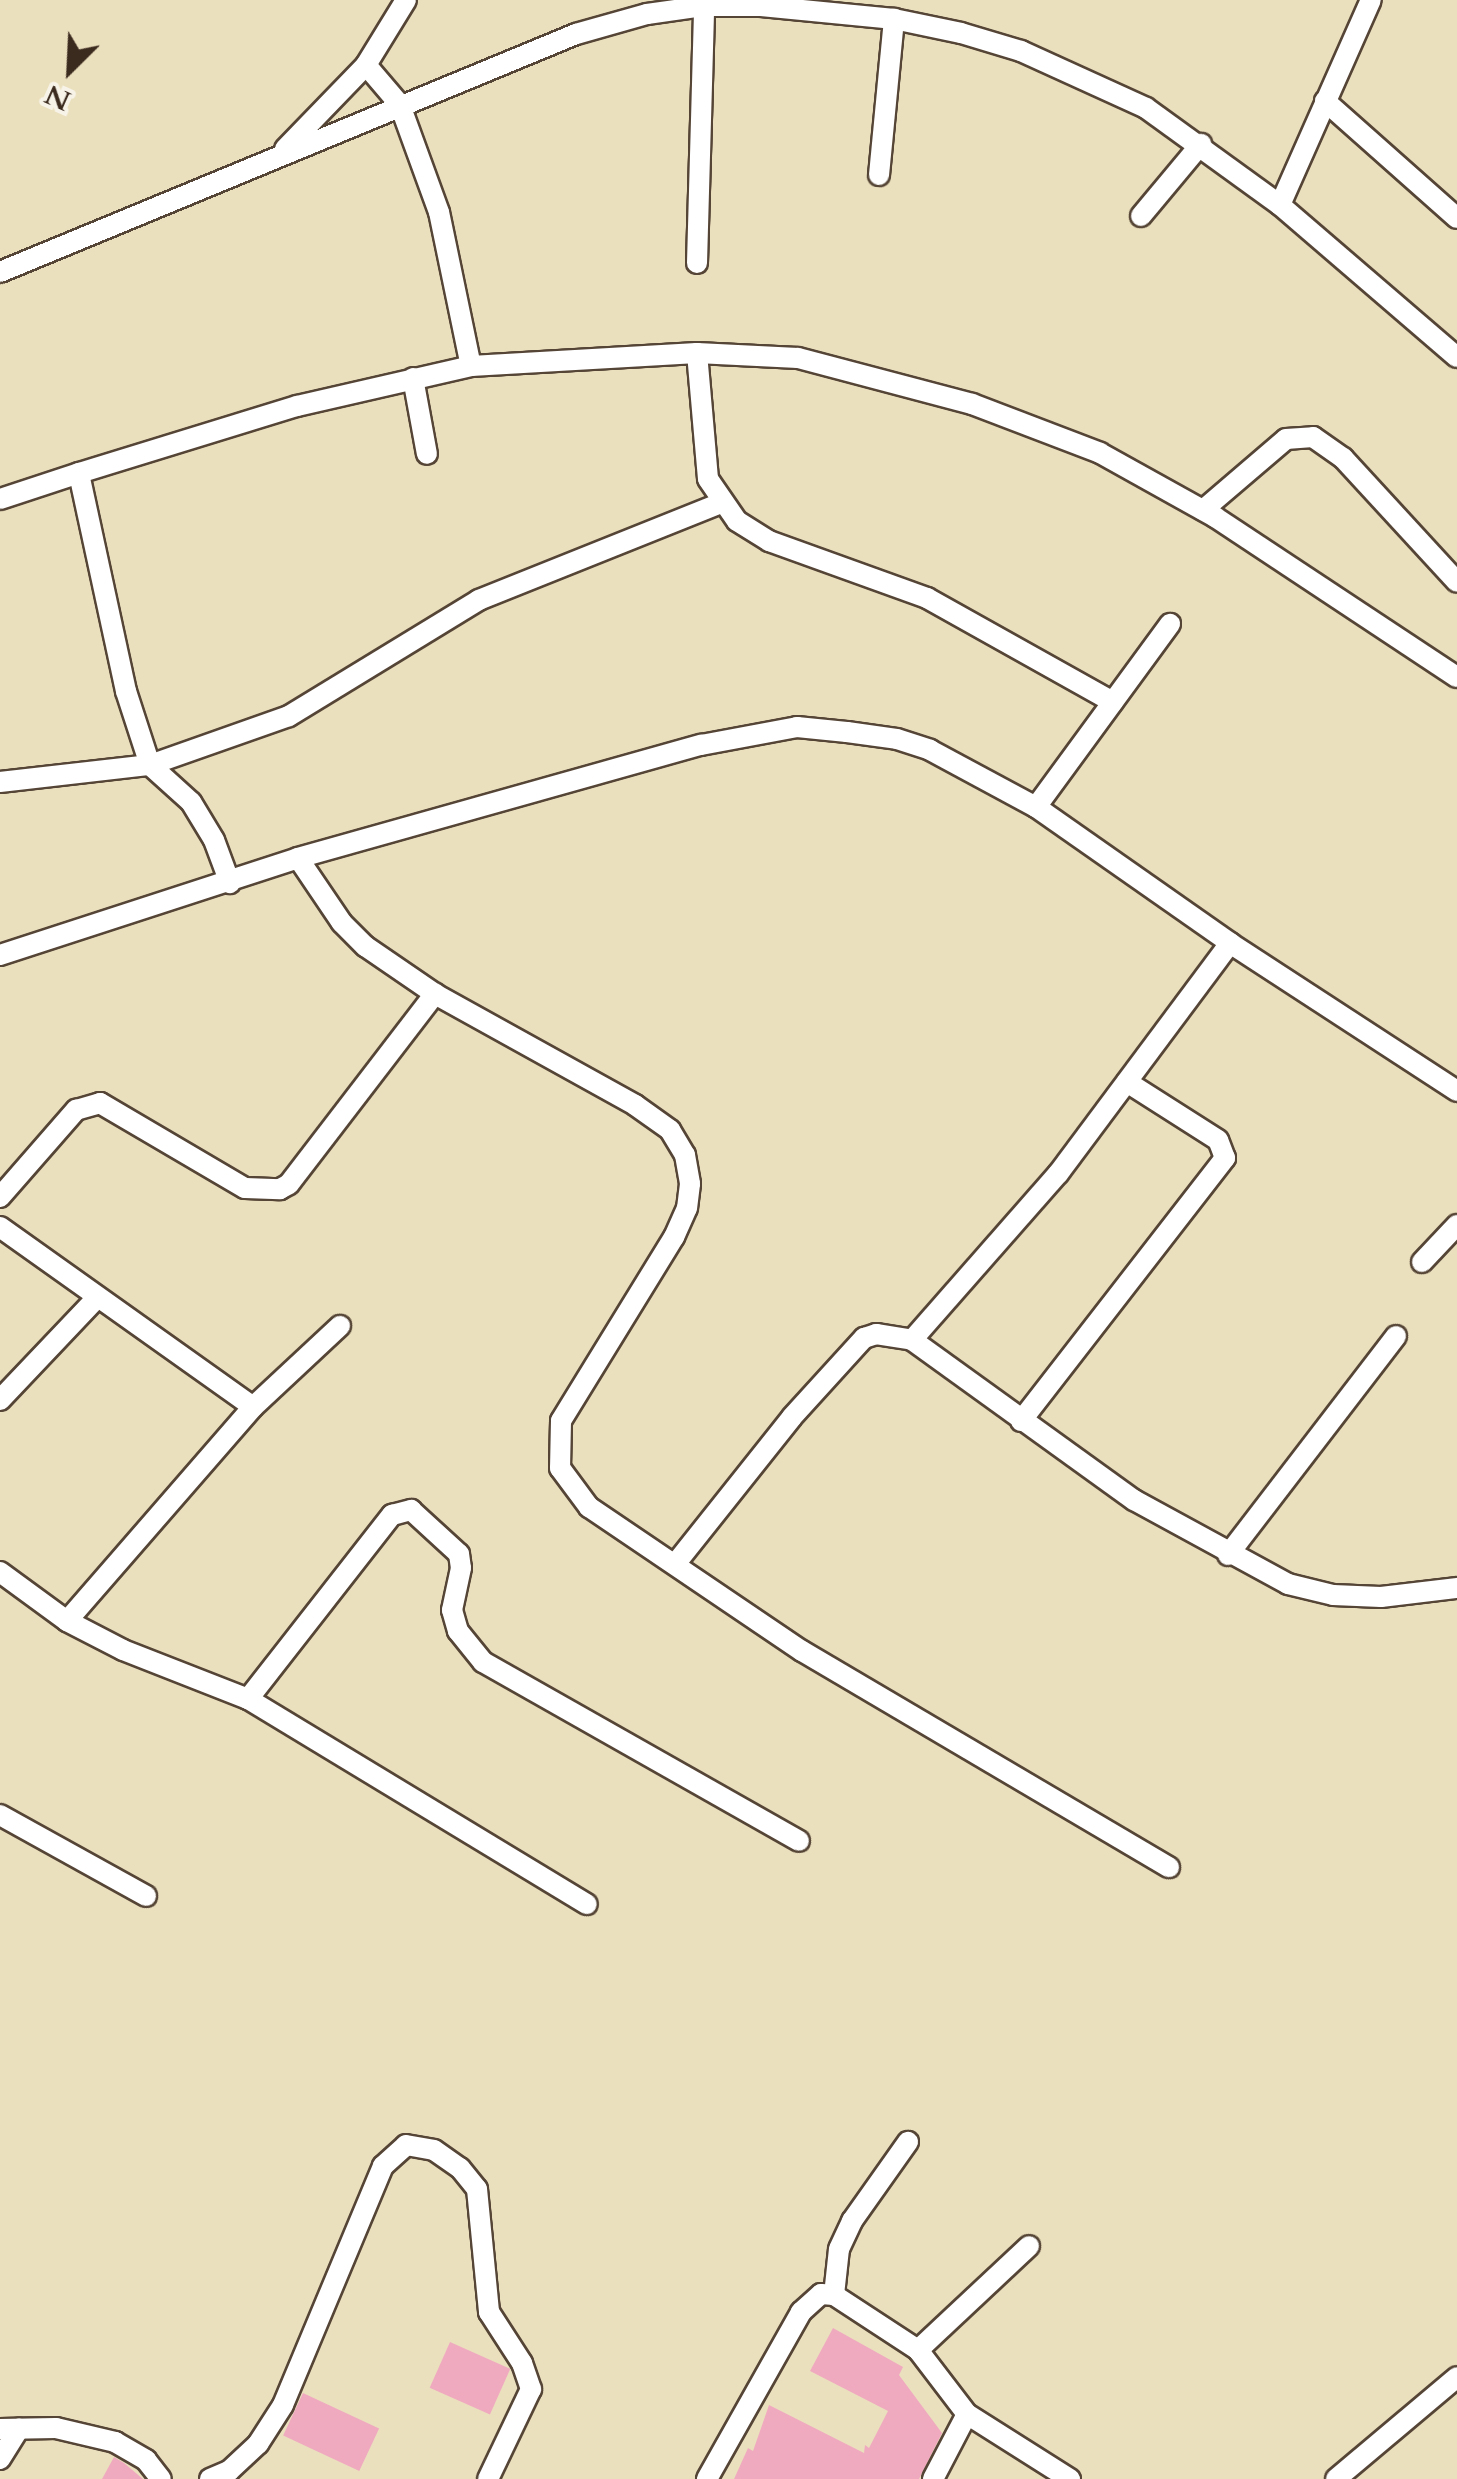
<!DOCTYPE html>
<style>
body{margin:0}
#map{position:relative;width:1457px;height:2479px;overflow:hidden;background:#ebe0be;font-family:Cardo,serif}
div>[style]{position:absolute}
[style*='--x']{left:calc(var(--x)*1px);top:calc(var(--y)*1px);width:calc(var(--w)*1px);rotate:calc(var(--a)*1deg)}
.building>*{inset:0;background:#efaabf;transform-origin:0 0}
.roads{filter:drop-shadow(2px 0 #554536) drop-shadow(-2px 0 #554536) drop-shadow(0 2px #554536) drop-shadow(0 -2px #554536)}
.street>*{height:20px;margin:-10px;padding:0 10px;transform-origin:10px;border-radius:10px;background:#fff}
span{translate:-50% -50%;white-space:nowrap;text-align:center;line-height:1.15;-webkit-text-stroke:8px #f7f3e8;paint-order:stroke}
.north{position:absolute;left:20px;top:20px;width:100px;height:100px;-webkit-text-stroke:8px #f7f3e8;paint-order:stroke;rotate:204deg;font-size:28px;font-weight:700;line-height:40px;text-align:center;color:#3b2a1e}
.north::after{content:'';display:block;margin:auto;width:35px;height:45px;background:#3b2a1e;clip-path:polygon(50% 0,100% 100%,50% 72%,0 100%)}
</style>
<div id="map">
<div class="building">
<i style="clip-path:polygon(833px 2328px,903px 2367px,899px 2375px,942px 2433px,919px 2479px,734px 2479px,748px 2448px,753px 2451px,769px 2405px,864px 2453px,865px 2445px,869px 2448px,888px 2411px,810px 2371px)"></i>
<i style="left:450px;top:2342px;width:66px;height:50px;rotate:24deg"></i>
<i style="left:303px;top:2393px;width:84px;height:47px;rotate:25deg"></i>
<i style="clip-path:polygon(114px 2457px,124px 2463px,143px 2479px,102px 2479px)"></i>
</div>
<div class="roads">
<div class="street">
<i style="--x:366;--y:65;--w:52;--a:49.6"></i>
<i style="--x:400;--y:105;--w:114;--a:70"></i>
<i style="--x:439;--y:212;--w:157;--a:78.3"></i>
<i style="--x:1325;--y:101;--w:176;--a:41.6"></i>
<i style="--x:285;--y:149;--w:117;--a:-46"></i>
<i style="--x:366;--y:65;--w:76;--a:-58.4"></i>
<i style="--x:879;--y:175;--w:157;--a:-84.5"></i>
<i style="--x:1280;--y:205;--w:224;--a:-66.1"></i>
<i style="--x:1141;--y:216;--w:94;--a:-50.2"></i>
<i style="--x:697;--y:263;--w:257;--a:-88.4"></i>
<i style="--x:0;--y:272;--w:623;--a:-22.45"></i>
<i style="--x:576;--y:34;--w:74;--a:-15.7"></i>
<i style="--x:647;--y:14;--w:58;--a:-8"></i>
<i style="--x:704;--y:6;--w:57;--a:0"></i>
<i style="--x:761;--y:6;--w:134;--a:5.6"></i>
<i style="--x:894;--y:19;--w:68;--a:11.8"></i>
<i style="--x:961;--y:33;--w:63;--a:16.7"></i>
<i style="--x:1021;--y:51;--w:137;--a:24.5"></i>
<i style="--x:1146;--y:108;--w:165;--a:35.9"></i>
<i style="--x:1280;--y:205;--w:233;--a:40.7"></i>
<i style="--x:697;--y:353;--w:126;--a:85"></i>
<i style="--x:708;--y:479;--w:51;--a:55.4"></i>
<i style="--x:737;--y:521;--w:38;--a:32"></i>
<i style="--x:769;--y:541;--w:168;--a:19.8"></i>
<i style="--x:927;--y:598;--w:213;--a:29.2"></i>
<i style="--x:413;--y:378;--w:77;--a:79.6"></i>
<i style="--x:0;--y:499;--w:83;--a:-18.2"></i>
<i style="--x:721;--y:503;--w:261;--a:158.2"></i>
<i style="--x:479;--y:600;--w:223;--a:148.6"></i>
<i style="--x:289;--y:716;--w:147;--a:160.6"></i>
<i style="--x:150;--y:765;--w:78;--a:-108"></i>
<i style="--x:126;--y:691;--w:223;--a:-102.2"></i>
<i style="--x:79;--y:473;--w:228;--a:-17.1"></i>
<i style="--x:297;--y:406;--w:179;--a:-12.9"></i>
<i style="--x:471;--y:366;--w:226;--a:-3.3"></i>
<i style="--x:697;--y:353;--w:101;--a:2.8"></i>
<i style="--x:798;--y:358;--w:180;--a:14.8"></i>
<i style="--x:972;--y:404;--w:137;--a:20.9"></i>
<i style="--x:1100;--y:453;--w:132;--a:29.1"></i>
<i style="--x:1215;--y:517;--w:290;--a:33.5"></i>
<i style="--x:1203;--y:510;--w:109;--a:-40.5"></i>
<i style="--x:1286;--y:439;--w:27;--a:-4"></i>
<i style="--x:1313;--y:437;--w:37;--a:35"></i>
<i style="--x:1343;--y:458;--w:168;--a:47.4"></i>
<i style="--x:0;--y:782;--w:151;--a:-6.5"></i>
<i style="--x:150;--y:765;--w:55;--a:42.1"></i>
<i style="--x:191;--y:802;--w:44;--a:58.8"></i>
<i style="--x:214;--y:840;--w:46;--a:69.6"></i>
<i style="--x:1036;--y:807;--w:227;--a:-53.8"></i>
<i style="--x:298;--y:858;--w:78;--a:55.9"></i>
<i style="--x:342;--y:923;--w:33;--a:45"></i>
<i style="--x:365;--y:946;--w:85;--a:34.4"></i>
<i style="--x:435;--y:994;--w:229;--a:29"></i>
<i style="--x:635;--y:1105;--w:43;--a:35.5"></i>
<i style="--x:670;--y:1130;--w:29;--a:59"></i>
<i style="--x:685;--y:1155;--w:29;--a:80"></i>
<i style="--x:690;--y:1184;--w:24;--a:97"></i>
<i style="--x:687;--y:1208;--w:32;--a:114"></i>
<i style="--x:674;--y:1237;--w:216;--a:121.6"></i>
<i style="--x:561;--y:1421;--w:47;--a:91.2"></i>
<i style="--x:560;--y:1468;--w:49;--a:53.4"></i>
<i style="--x:589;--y:1507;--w:257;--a:34.1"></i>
<i style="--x:802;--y:1651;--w:426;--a:30.5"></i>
<i style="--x:0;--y:955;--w:313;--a:-18"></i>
<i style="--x:298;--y:858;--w:419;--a:-15.7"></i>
<i style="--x:701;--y:745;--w:98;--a:-10.6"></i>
<i style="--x:797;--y:727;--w:50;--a:5.7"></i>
<i style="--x:847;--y:732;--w:50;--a:8"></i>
<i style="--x:897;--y:739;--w:35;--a:18"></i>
<i style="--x:930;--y:750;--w:120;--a:28.3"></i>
<i style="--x:1036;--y:807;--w:237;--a:35"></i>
<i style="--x:1230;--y:943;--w:271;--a:33.1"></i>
<i style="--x:0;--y:1197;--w:116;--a:-48.9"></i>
<i style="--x:76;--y:1110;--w:25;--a:-16"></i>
<i style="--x:100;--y:1103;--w:168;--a:30.4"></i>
<i style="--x:245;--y:1188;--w:35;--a:2"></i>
<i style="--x:280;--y:1189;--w:10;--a:-29"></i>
<i style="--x:289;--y:1184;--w:240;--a:-52.5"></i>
<i style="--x:0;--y:1227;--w:310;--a:35.4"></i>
<i style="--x:1422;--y:1262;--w:51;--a:-46.6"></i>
<i style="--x:912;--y:1340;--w:274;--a:35.8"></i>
<i style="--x:1134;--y:1500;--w:175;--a:28.6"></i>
<i style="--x:1288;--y:1584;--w:46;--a:13.7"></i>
<i style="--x:1333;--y:1595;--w:48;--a:2.4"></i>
<i style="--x:1381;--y:1597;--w:77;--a:-6.8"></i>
<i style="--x:0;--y:1400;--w:139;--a:-46.5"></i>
<i style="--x:1021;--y:1421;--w:333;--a:-52.2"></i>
<i style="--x:1225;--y:1158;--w:19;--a:-111"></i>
<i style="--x:1218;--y:1140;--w:108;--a:-147.5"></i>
<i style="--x:1228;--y:1555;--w:276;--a:-52.5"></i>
<i style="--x:676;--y:1563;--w:186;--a:-51.5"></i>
<i style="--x:792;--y:1417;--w:107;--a:-47.7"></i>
<i style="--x:864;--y:1338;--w:13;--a:-18"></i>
<i style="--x:876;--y:1334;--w:36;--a:9"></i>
<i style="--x:912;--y:1340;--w:221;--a:-48.7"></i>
<i style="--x:1058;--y:1174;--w:288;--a:-53.3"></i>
<i style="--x:0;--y:1572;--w:83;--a:36.2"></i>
<i style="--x:67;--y:1621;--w:63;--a:27.4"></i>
<i style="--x:123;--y:1650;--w:134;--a:21.4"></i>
<i style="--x:248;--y:1699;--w:396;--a:31.2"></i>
<i style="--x:67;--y:1621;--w:284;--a:-49"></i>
<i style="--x:253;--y:1407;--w:119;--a:-43"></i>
<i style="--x:248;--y:1699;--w:234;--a:-52"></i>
<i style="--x:392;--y:1515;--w:20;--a:-15"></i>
<i style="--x:411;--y:1510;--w:65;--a:42.5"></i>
<i style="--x:459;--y:1554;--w:14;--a:82"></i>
<i style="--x:461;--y:1568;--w:43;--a:102.1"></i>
<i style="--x:452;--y:1610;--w:22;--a:74"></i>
<i style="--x:458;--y:1631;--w:40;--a:51"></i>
<i style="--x:483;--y:1662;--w:363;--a:29.5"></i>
<i style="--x:0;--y:1815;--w:167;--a:29"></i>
<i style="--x:834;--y:2295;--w:46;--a:-83.8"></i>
<i style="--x:839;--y:2249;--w:31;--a:-65"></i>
<i style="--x:852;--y:2221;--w:97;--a:-54.7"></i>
<i style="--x:918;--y:2350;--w:152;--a:-43.1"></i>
<i style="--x:0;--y:2429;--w:56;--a:-1"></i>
<i style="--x:56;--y:2428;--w:61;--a:13.3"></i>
<i style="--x:115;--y:2442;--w:36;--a:30"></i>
<i style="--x:146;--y:2460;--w:24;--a:52"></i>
<i style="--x:0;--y:2459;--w:36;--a:-58"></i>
<i style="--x:210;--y:2479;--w:21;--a:-23"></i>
<i style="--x:229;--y:2471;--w:40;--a:-43"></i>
<i style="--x:258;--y:2444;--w:46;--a:-57.3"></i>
<i style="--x:283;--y:2405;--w:259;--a:-67.3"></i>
<i style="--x:383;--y:2166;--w:31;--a:-42"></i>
<i style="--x:406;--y:2145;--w:28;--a:10"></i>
<i style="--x:434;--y:2150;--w:32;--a:35"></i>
<i style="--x:460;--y:2168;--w:27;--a:51"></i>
<i style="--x:477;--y:2189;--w:124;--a:84.4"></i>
<i style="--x:489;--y:2312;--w:61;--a:57.1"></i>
<i style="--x:522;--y:2363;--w:28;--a:71"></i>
<i style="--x:531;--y:2389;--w:100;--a:115.5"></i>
<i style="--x:707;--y:2479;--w:192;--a:-60.6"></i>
<i style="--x:801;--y:2312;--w:27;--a:-42"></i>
<i style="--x:821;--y:2294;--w:13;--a:4"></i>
<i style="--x:834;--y:2295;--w:100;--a:33.2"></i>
<i style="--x:918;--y:2350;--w:81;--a:52.6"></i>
<i style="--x:967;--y:2414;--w:122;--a:32.3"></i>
<i style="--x:933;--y:2479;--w:73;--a:-62.4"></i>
<i style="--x:1336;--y:2479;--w:158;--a:-40.1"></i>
</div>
</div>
<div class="north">N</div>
</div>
